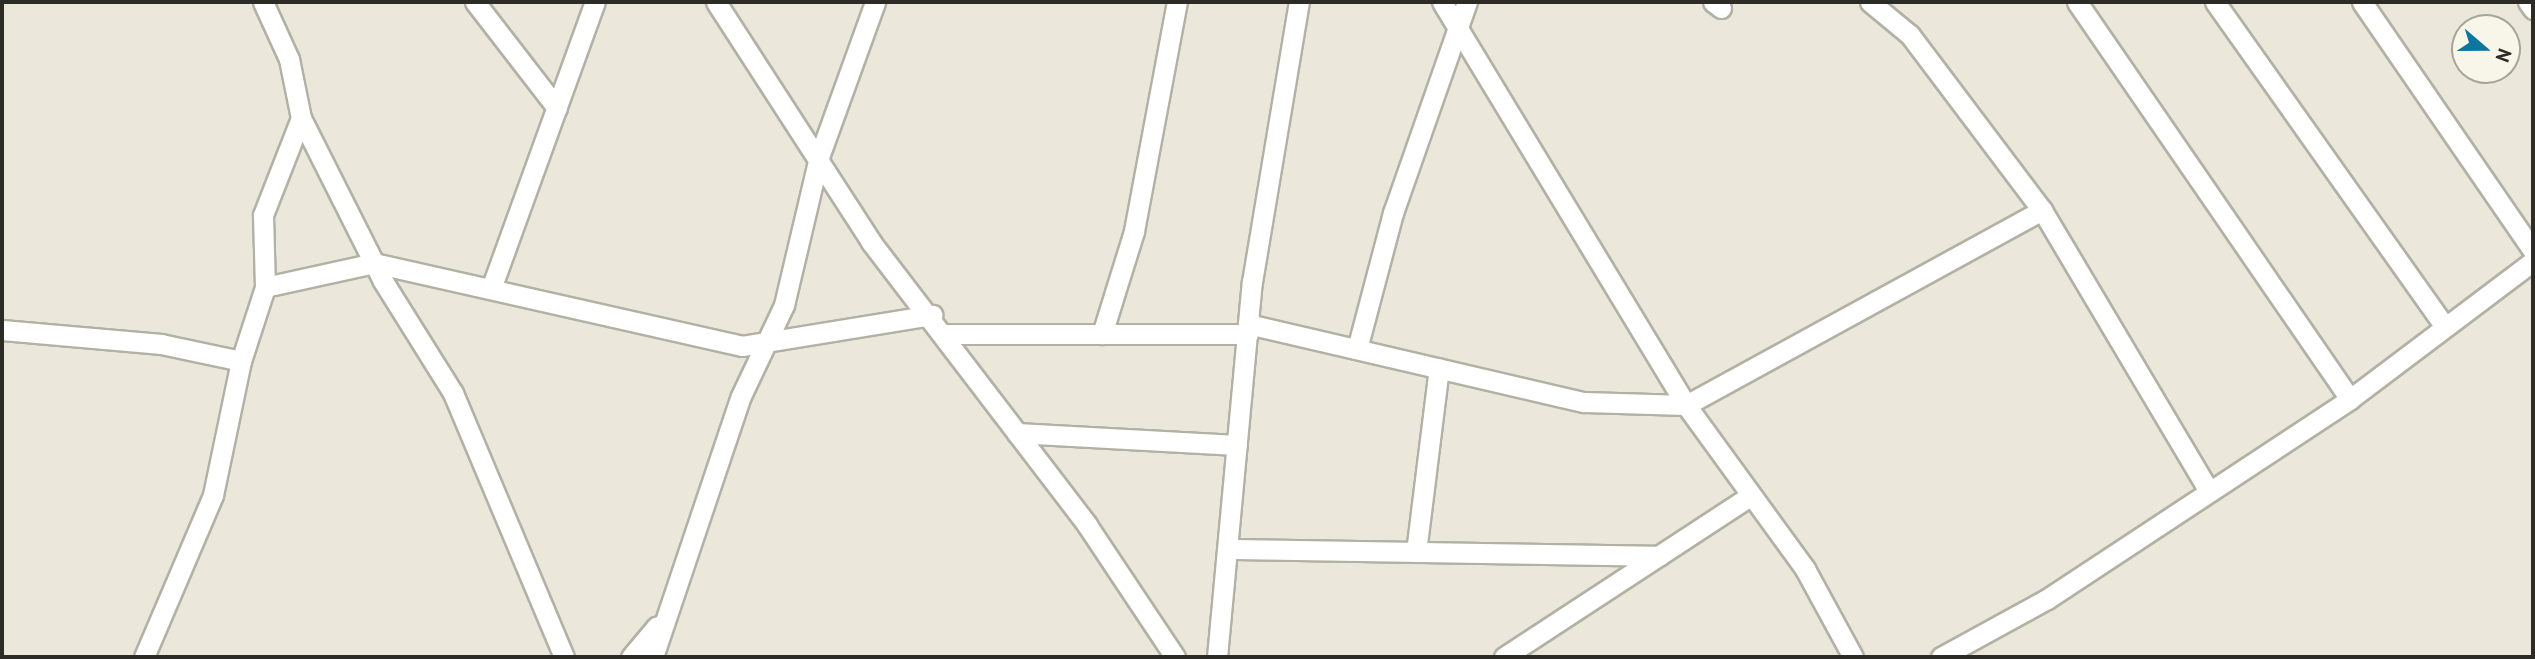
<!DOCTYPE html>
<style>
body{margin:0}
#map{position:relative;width:2535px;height:659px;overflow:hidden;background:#ebe8db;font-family:"PT Sans",sans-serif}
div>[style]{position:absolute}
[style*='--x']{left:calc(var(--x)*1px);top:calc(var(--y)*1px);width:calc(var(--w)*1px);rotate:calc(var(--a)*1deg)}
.roads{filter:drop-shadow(2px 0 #b3b1a4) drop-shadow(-2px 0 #b3b1a4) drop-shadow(0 2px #b3b1a4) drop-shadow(0 -2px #b3b1a4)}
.street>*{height:19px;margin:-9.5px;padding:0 9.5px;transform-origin:9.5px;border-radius:9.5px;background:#fff}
span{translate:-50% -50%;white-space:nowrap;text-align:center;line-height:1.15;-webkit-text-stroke:7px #f8f6e8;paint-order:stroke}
.frame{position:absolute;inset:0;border:4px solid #2c2b26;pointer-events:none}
.north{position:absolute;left:2451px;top:14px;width:70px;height:70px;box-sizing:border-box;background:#f8f6e8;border:2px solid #a6a59a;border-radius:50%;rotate:110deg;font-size:19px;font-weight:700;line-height:28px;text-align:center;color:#2c2b26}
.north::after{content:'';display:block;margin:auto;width:24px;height:32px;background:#0a77a1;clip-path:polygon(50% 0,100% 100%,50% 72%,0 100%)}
</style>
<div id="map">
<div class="roads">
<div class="street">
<i style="--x:263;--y:2;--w:63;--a:65.5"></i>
<i style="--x:289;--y:59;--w:60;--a:78.5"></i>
<i style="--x:301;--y:118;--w:182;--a:63.3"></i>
<i style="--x:383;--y:281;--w:132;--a:58"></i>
<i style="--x:453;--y:393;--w:286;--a:67.2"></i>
<i style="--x:475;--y:2;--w:134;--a:52.3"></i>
<i style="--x:716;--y:2;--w:286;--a:57.1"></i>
<i style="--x:871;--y:242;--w:356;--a:52.6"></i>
<i style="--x:1087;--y:525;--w:159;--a:56.3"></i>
<i style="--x:1442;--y:2;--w:471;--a:58.8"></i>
<i style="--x:1686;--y:405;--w:203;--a:54"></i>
<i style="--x:1805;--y:569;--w:100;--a:61.4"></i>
<i style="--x:1713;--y:2;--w:10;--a:37"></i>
<i style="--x:1870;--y:2;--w:52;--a:39.5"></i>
<i style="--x:1910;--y:35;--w:219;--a:53"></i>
<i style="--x:2042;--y:210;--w:327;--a:59.3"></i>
<i style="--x:2077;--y:2;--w:482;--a:55.5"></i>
<i style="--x:2215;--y:2;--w:398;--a:54.7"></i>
<i style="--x:2362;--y:2;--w:302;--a:55.5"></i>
<i style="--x:2528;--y:2;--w:9;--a:54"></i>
<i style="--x:492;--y:286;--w:302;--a:-70.1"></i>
<i style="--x:265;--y:287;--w:112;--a:-12.4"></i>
<i style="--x:374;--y:263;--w:377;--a:12.7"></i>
<i style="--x:742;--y:346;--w:193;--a:-9.3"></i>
<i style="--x:1248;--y:324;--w:345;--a:13.1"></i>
<i style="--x:1584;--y:402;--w:102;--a:1.7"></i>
<i style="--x:1686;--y:405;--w:406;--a:-28.7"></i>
<i style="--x:2;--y:330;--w:160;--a:5"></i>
<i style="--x:161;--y:344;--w:82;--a:12"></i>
<i style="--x:945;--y:334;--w:303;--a:0"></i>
<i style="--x:1102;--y:334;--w:108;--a:-72.7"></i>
<i style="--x:1134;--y:231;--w:233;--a:-79.4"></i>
<i style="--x:1357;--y:349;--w:141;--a:-75.2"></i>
<i style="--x:1393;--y:213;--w:224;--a:-70.7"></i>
<i style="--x:1017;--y:433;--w:220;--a:3.1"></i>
<i style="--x:1228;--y:549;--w:431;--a:0.9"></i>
<i style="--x:1416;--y:552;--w:185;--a:-82.9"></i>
<i style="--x:144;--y:657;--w:176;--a:-66.9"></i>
<i style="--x:213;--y:495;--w:137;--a:-78.2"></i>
<i style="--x:241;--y:361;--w:78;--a:-72"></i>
<i style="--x:265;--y:287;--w:72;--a:-91.6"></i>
<i style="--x:263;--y:215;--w:104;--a:-68.6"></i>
<i style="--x:631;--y:657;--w:40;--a:-50"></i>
<i style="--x:653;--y:657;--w:275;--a:-71.4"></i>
<i style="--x:741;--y:396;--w:101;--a:-64.7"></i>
<i style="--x:784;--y:305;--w:152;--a:-76.7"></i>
<i style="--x:819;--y:157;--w:165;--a:-70.1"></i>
<i style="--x:1217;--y:657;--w:377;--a:-84.7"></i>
<i style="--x:1252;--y:282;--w:284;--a:-80.5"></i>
<i style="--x:1504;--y:657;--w:290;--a:-33.2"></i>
<i style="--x:1941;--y:657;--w:121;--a:-28.7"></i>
<i style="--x:2047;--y:599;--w:363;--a:-33.4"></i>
<i style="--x:2350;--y:399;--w:229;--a:-37"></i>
</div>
</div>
<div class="frame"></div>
<div class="north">N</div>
</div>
